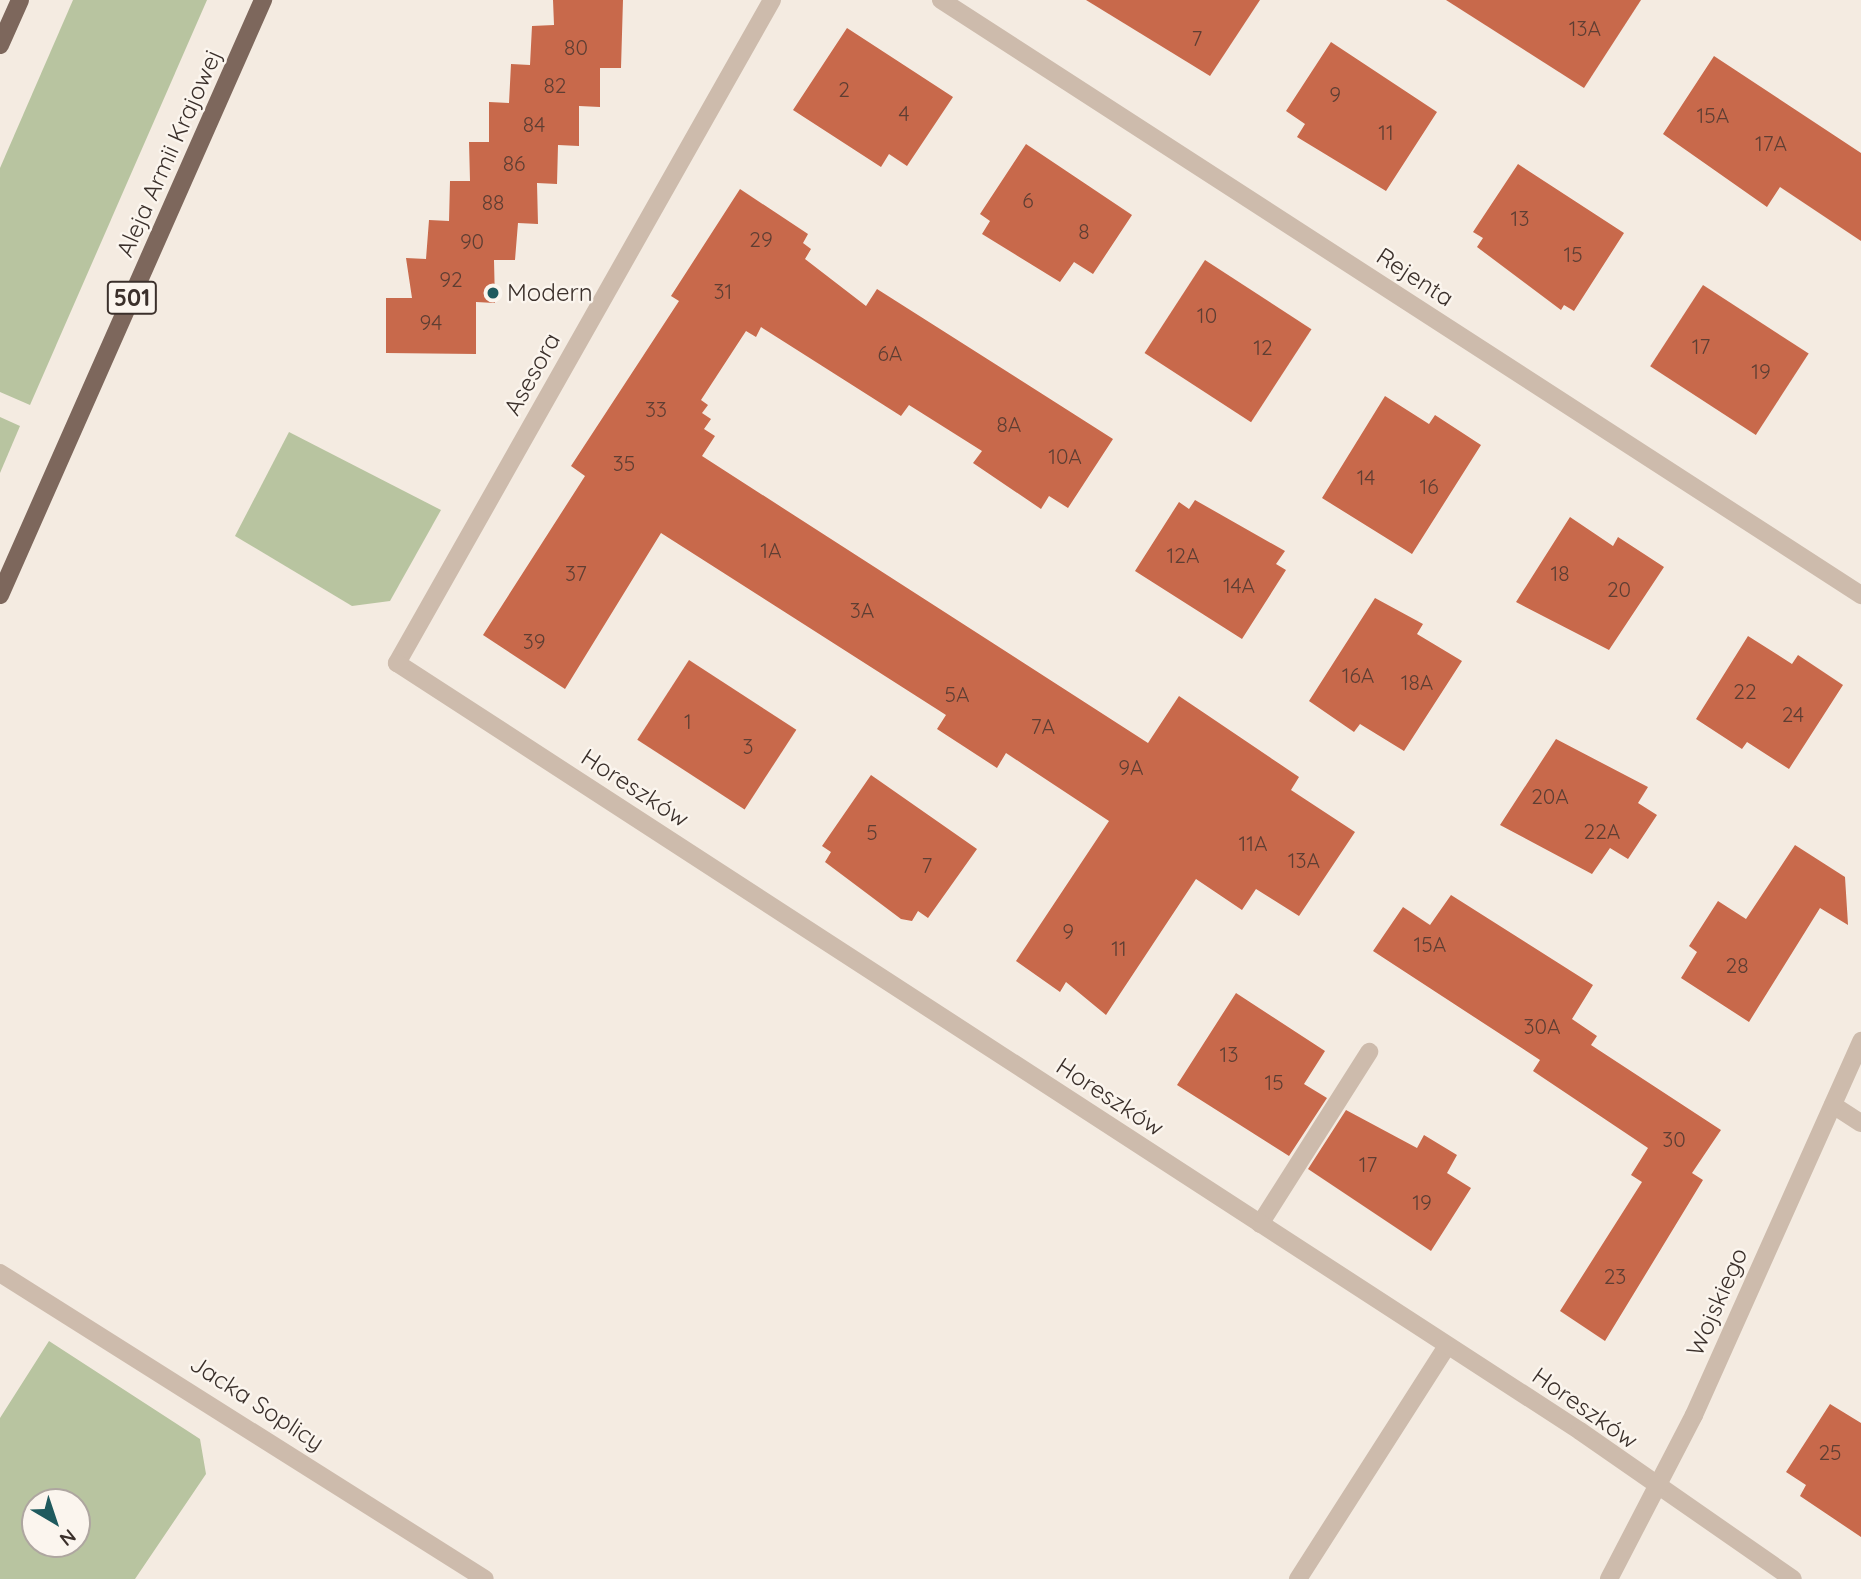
<!DOCTYPE html>
<meta charset="utf-8">
<style>
body{margin:0}
#map{position:relative;width:1861px;height:1579px;overflow:hidden;background:#f4ebe1;font-family:Quicksand,sans-serif}
div>[style]{position:absolute}
[style*='--x']{left:calc(var(--x)*1px);top:calc(var(--y)*1px);width:calc(var(--w)*1px);rotate:calc(var(--a)*1deg)}
.green>*{inset:0;background:#b8c4a0}
.building>*{inset:0;background:#c8694b;transform-origin:0 0}
.service>*{height:18px;margin:-9px;padding:0 9px;transform-origin:9px;border-radius:9px;background:#cdbbac}
.minor>*{height:18px;margin:-9px;padding:0 9px;transform-origin:9px;border-radius:9px;background:#cdbbac}
.primary>*{height:18px;margin:-9px;padding:0 9px;transform-origin:9px;border-radius:9px;background:#7d675c}
.dots>*{width:19px;height:19px;translate:-50% -50%;box-sizing:border-box;border:4px solid #fbf5ee;border-radius:50%}
span{translate:-50% -50%;white-space:nowrap;text-align:center;line-height:1.15;-webkit-text-stroke:5px #fbf5ee;paint-order:stroke}
.number-label{font-size:21px;color:#5e3e33}
.number-label span{-webkit-text-stroke-width:0}
.shield-label span{padding:2px 5px;background:#fbf5ee;border:2px solid;border-radius:5px;-webkit-text-stroke-width:0}
.shield-label{font-size:23px;color:#3b302b;font-weight:700}
.street-label{font-size:24px;color:#3b302b}
.poi-label{font-size:24px;color:#3b302b}
.left{translate:0 -50%;text-align:left}
.north{position:absolute;left:21px;top:1488px;width:70px;height:70px;box-sizing:border-box;background:#fbf5ee;border:2px solid #aea6a0;border-radius:50%;rotate:141deg;font-size:19px;font-weight:700;line-height:28px;text-align:center;color:#3b302b}
.north::after{content:'';display:block;margin:auto;width:24px;height:32px;background:#1f5a5e;clip-path:polygon(50% 0,100% 100%,50% 72%,0 100%)}
</style>
<div id="map">
<div class="green">
<i style="clip-path:polygon(73px 0,207px 0,30px 405px,0 392px,0 168px)"></i>
<i style="clip-path:polygon(0 417px,20px 426px,0 473px)"></i>
<i style="clip-path:polygon(289px 432px,441px 510px,390px 601px,352px 606px,235px 536px)"></i>
<i style="clip-path:polygon(evenodd,49px 1341px,200px 1439px,206px 1474px,135px 1579px,0 1579px,0 1418px,49px 1341px,35px 1502px,77px 1502px,77px 1544px,35px 1544px,35px 1502px)"></i>
</div>
<div class="building">
<i style="clip-path:polygon(553px 0,623px 0,621px 68px,600px 68px,600px 107px,579px 106px,579px 146px,558px 145px,557px 184px,537px 183px,538px 224px,518px 223px,515px 260px,494px 260px,495px 303px,476px 302px,476px 354px,386px 353px,386px 298px,412px 298px,406px 258px,426px 259px,429px 220px,449px 221px,450px 181px,470px 181px,469px 142px,489px 142px,489px 102px,509px 103px,511px 64px,530px 65px,532px 26px,554px 25px)"></i>
<i style="clip-path:polygon(1086px 0,1260px 0,1210px 76px)"></i>
<i style="clip-path:polygon(1446px 0,1641px 0,1584px 88px)"></i>
<i style="clip-path:polygon(847px 28px,953px 97px,907px 166px,889px 154px,881px 167px,793px 110px)"></i>
<i style="clip-path:polygon(1331px 42px,1437px 112px,1386px 191px,1297px 137px,1305px 124px,1286px 111px)"></i>
<i style="clip-path:polygon(1714px 56px,1861px 153px,1861px 241px,1780px 187px,1767px 207px,1663px 134px)"></i>
<i style="clip-path:polygon(1026px 144px,1132px 215px,1093px 274px,1074px 262px,1060px 282px,982px 234px,990px 221px,980px 214px)"></i>
<i style="clip-path:polygon(1518px 164px,1624px 233px,1574px 311px,1564px 305px,1561px 310px,1477px 247px,1483px 238px,1473px 232px)"></i>
<i style="clip-path:polygon(740px 189px,808px 234px,803px 243px,811px 249px,805px 259px,866px 306px,877px 289px,1113px 439px,1068px 508px,1049px 496px,1041px 509px,973px 463px,982px 451px,909px 405px,901px 416px,761px 327px,756px 337px,746px 331px,701px 400px,708px 405px,702px 413px,711px 419px,704px 429px,715px 436px,702px 456px,1148px 743px,1179px 696px,1299px 777px,1291px 790px,1355px 832px,1299px 916px,1256px 889px,1242px 910px,1196px 879px,1106px 1015px,1066px 982px,1060px 992px,1016px 961px,1109px 821px,1006px 753px,997px 768px,937px 729px,946px 715px,661px 533px,565px 689px,483px 635px,585px 476px,571px 466px,679px 301px,671px 296px)"></i>
<i style="left:1205px;top:260px;width:127px;height:111px;rotate:33deg"></i>
<i style="left:1703px;top:285px;width:126px;height:97px;rotate:33deg"></i>
<i style="clip-path:polygon(1385px 396px,1429px 424px,1435px 415px,1481px 445px,1412px 554px,1322px 498px)"></i>
<i style="clip-path:polygon(1195px 500px,1285px 551px,1276px 564px,1286px 570px,1242px 639px,1135px 571px,1179px 502px,1189px 509px)"></i>
<i style="clip-path:polygon(1570px 517px,1613px 546px,1618px 537px,1664px 567px,1609px 650px,1516px 602px)"></i>
<i style="clip-path:polygon(1375px 598px,1423px 624px,1417px 634px,1462px 661px,1404px 751px,1360px 724px,1354px 732px,1309px 701px)"></i>
<i style="clip-path:polygon(1748px 636px,1792px 664px,1798px 655px,1843px 685px,1789px 769px,1747px 742px,1742px 749px,1696px 719px)"></i>
<i style="left:689px;top:660px;width:128px;height:95px;rotate:33deg"></i>
<i style="clip-path:polygon(1556px 739px,1648px 787px,1638px 803px,1657px 815px,1628px 859px,1610px 848px,1592px 874px,1500px 825px)"></i>
<i style="clip-path:polygon(871px 775px,977px 849px,928px 918px,918px 911px,912px 921px,901px 919px,825px 862px,831px 852px,822px 846px)"></i>
<i style="clip-path:polygon(1795px 845px,1845px 877px,1848px 925px,1820px 908px,1749px 1022px,1681px 978px,1697px 952px,1689px 946px,1718px 901px,1746px 919px)"></i>
<i style="clip-path:polygon(1451px 895px,1593px 985px,1572px 1019px,1597px 1036px,1591px 1045px,1721px 1130px,1692px 1173px,1703px 1180px,1605px 1341px,1560px 1311px,1642px 1182px,1631px 1175px,1648px 1148px,1533px 1071px,1540px 1060px,1373px 951px,1403px 907px,1430px 925px)"></i>
<i style="clip-path:polygon(1236px 993px,1325px 1051px,1304px 1084px,1327px 1098px,1289px 1156px,1177px 1085px)"></i>
<i style="clip-path:polygon(1346px 1110px,1417px 1148px,1424px 1135px,1457px 1155px,1447px 1173px,1471px 1188px,1431px 1251px,1308px 1169px)"></i>
<i style="clip-path:polygon(1830px 1404px,1861px 1423px,1861px 1537px,1800px 1496px,1806px 1485px,1786px 1472px)"></i>
</div>
<div class="service">
<i style="--x:1260;--y:1224;--w:204;--a:-57.6"></i>
<i style="--x:1298;--y:1579;--w:277;--a:-57.4"></i>
</div>
<div class="minor">
<i style="--x:772;--y:0;--w:762;--a:119.49"></i>
<i style="--x:397;--y:663;--w:1410;--a:32.99"></i>
<i style="--x:1580;--y:1431;--w:259;--a:34.8"></i>
<i style="--x:941;--y:0;--w:1096;--a:32.89"></i>
<i style="--x:1833;--y:1105;--w:33;--a:33"></i>
<i style="--x:0;--y:1273;--w:573;--a:32.25"></i>
<i style="--x:1609;--y:1579;--w:185;--a:-62.6"></i>
<i style="--x:1694;--y:1415;--w:410;--a:-65.9"></i>
</div>
<div class="primary">
<i style="--x:0;--y:45;--w:49;--a:-66"></i>
<i style="--x:0;--y:595;--w:651;--a:-66.15"></i>
</div>
<div class="dots">
<i style="left:493px;top:293px;background:#1f5a5e"></i>
</div>
<div class="number-label">
<span style="left:1585px;top:28px">13A</span>
<span style="left:1197px;top:38px">7</span>
<span style="left:576px;top:47px">80</span>
<span style="left:555px;top:85px">82</span>
<span style="left:844px;top:89px">2</span>
<span style="left:1335px;top:94px">9</span>
<span style="left:904px;top:113px">4</span>
<span style="left:1713px;top:115px">15A</span>
<span style="left:534px;top:124px">84</span>
<span style="left:1386px;top:132px">11</span>
<span style="left:1771px;top:143px">17A</span>
<span style="left:514px;top:163px">86</span>
<span style="left:1028px;top:200px">6</span>
<span style="left:493px;top:202px">88</span>
<span style="left:1520px;top:218px">13</span>
<span style="left:1084px;top:231px">8</span>
<span style="left:761px;top:239px">29</span>
<span style="left:472px;top:241px">90</span>
<span style="left:1573px;top:254px">15</span>
<span style="left:451px;top:279px">92</span>
<span style="left:723px;top:291px">31</span>
<span style="left:1207px;top:315px">10</span>
<span style="left:431px;top:322px">94</span>
<span style="left:1701px;top:346px">17</span>
<span style="left:1263px;top:347px">12</span>
<span style="left:890px;top:353px">6A</span>
<span style="left:1761px;top:371px">19</span>
<span style="left:656px;top:409px">33</span>
<span style="left:1009px;top:424px">8A</span>
<span style="left:1065px;top:456px">10A</span>
<span style="left:624px;top:463px">35</span>
<span style="left:1366px;top:477px">14</span>
<span style="left:1429px;top:486px">16</span>
<span style="left:771px;top:550px">1A</span>
<span style="left:1183px;top:555px">12A</span>
<span style="left:576px;top:573px">37</span>
<span style="left:1560px;top:573px">18</span>
<span style="left:1239px;top:585px">14A</span>
<span style="left:1619px;top:589px">20</span>
<span style="left:862px;top:610px">3A</span>
<span style="left:534px;top:641px">39</span>
<span style="left:1358px;top:675px">16A</span>
<span style="left:1417px;top:682px">18A</span>
<span style="left:1745px;top:691px">22</span>
<span style="left:957px;top:694px">5A</span>
<span style="left:1793px;top:714px">24</span>
<span style="left:688px;top:721px">1</span>
<span style="left:1043px;top:726px">7A</span>
<span style="left:748px;top:746px">3</span>
<span style="left:1131px;top:767px">9A</span>
<span style="left:1550px;top:796px">20A</span>
<span style="left:1602px;top:831px">22A</span>
<span style="left:872px;top:832px">5</span>
<span style="left:1253px;top:843px">11A</span>
<span style="left:1304px;top:860px">13A</span>
<span style="left:927px;top:865px">7</span>
<span style="left:1068px;top:931px">9</span>
<span style="left:1430px;top:944px">15A</span>
<span style="left:1119px;top:948px">11</span>
<span style="left:1737px;top:965px">28</span>
<span style="left:1542px;top:1026px">30A</span>
<span style="left:1229px;top:1054px">13</span>
<span style="left:1274px;top:1082px">15</span>
<span style="left:1674px;top:1139px">30</span>
<span style="left:1368px;top:1164px">17</span>
<span style="left:1422px;top:1202px">19</span>
<span style="left:1615px;top:1276px">23</span>
<span style="left:1830px;top:1452px">25</span>
</div>
<div class="shield-label">
<span style="left:132px;top:298px">501</span>
</div>
<div class="street-label">
<span style="left:169px;top:153px;rotate:-66deg">Aleja Armii Krajowej</span>
<span style="left:1415px;top:277px;rotate:33deg">Rejenta</span>
<span style="left:532px;top:374px;rotate:-61deg">Asesora</span>
<span style="left:635px;top:788px;rotate:33deg">Horeszków</span>
<span style="left:1110px;top:1097px;rotate:33deg">Horeszków</span>
<span style="left:1717px;top:1302px;rotate:-66deg">Wojskiego</span>
<span style="left:257px;top:1403px;rotate:33deg">Jacka Soplicy</span>
<span style="left:1585px;top:1408px;rotate:35deg">Horeszków</span>
</div>
<div class="poi-label">
<span class="left" style="left:507px;top:293px">Modern</span>
</div>
<div class="north">N</div>
</div>
